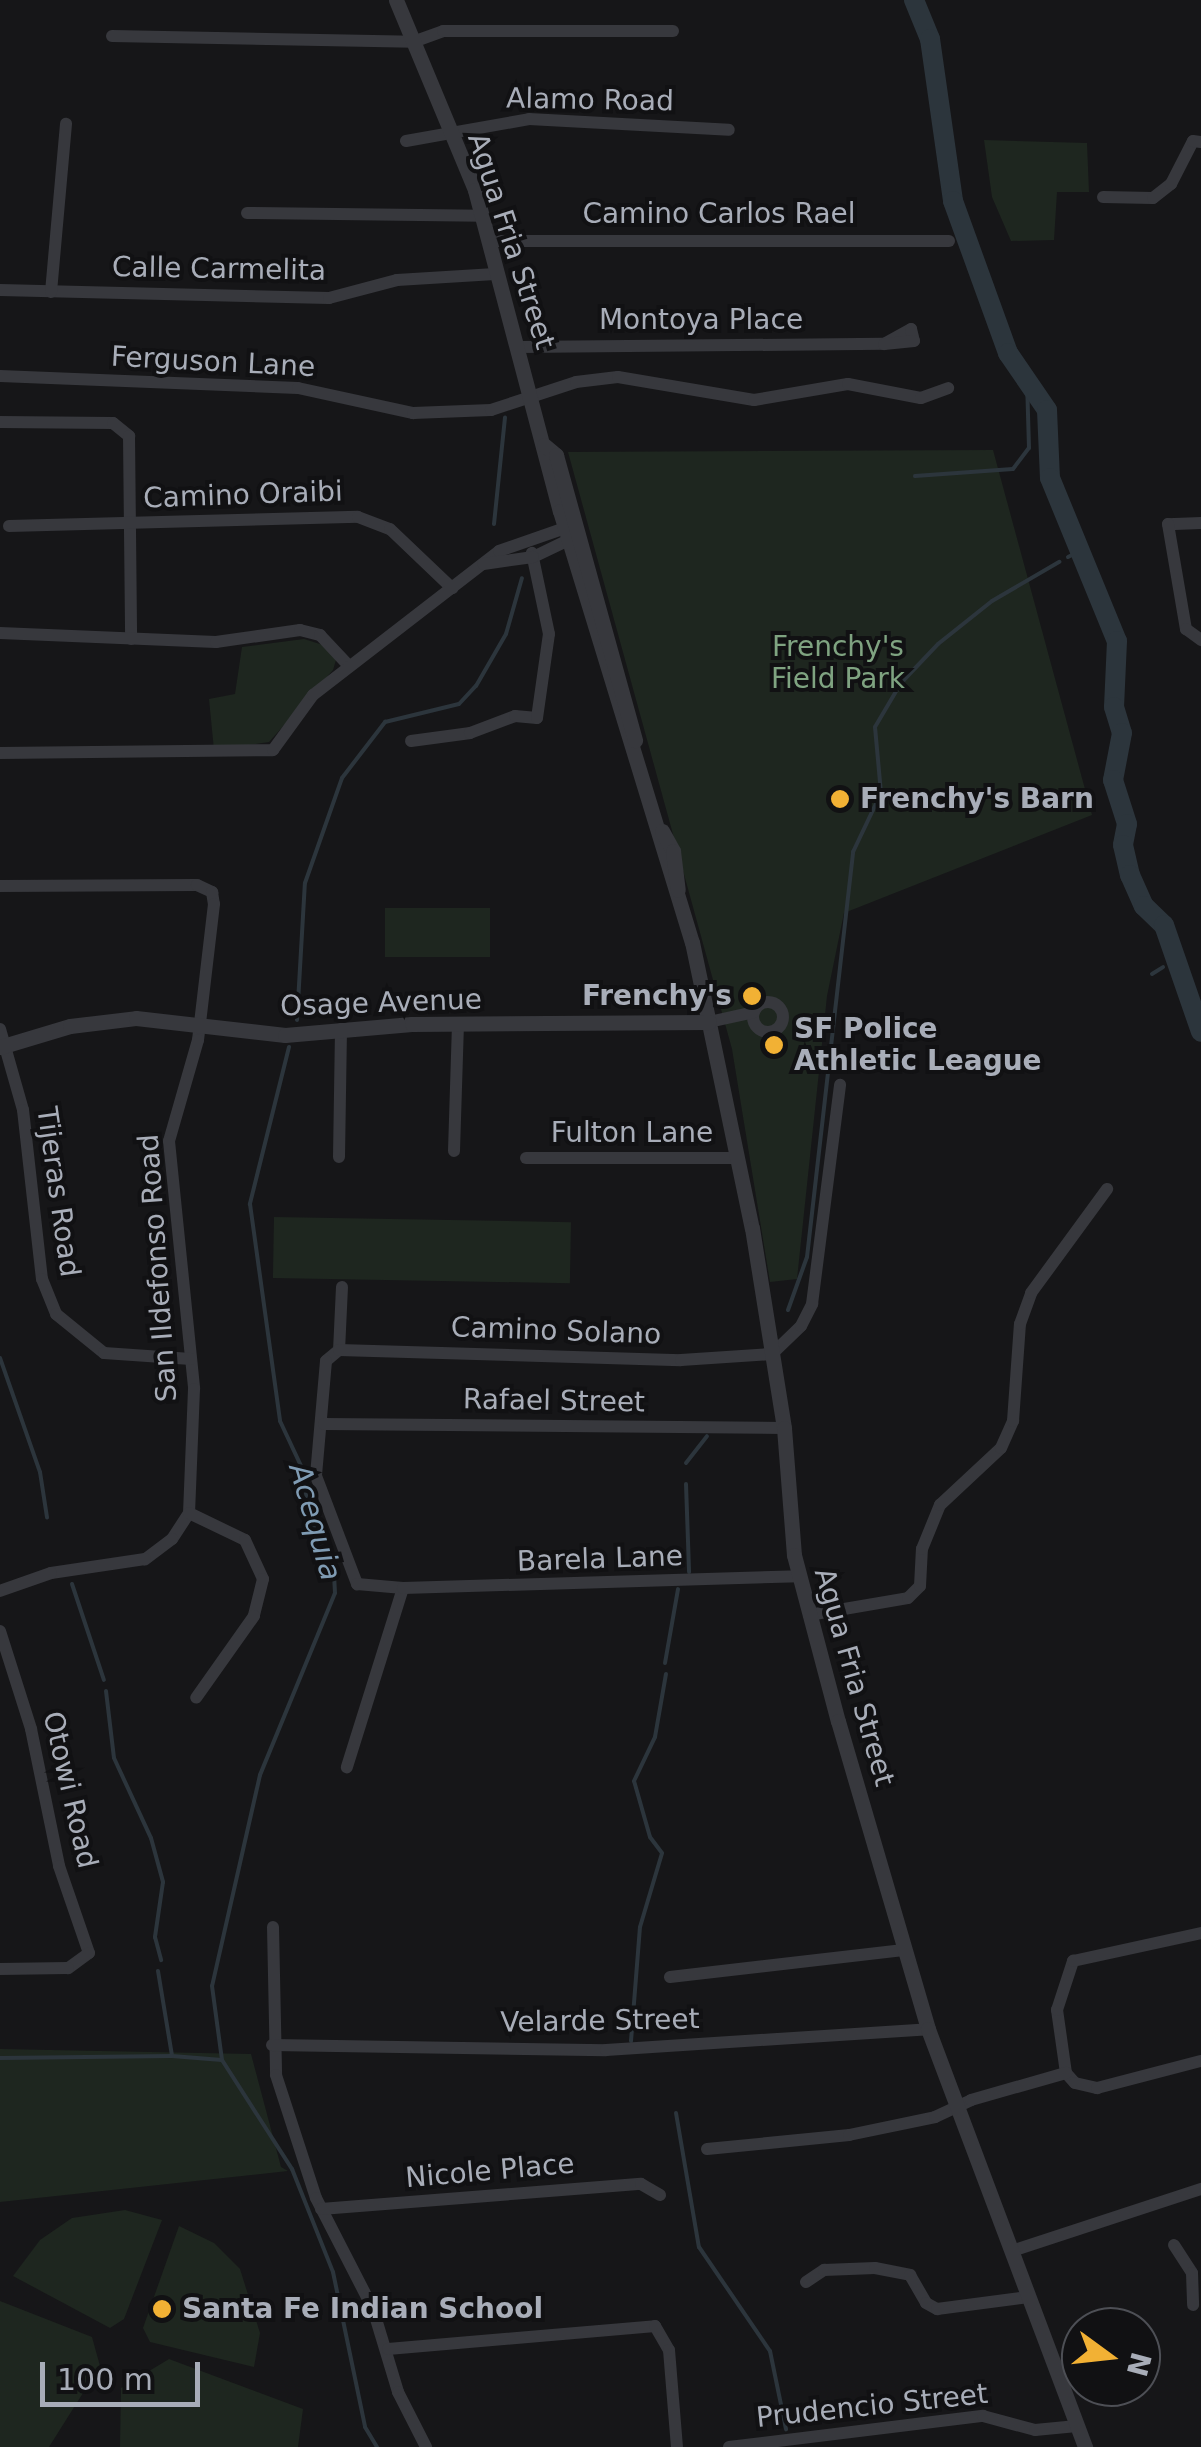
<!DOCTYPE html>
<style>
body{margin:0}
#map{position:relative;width:1201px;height:2447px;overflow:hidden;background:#161618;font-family:"DejaVu Sans",sans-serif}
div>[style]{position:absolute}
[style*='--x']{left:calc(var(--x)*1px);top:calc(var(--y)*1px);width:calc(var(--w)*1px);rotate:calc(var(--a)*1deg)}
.green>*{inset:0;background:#1e261f;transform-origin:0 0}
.stream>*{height:4px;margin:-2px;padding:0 2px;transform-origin:2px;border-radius:2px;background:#2c353c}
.river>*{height:20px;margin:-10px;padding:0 10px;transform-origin:10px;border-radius:10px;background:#2c353c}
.minor>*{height:12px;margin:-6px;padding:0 6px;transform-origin:6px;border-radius:6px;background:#37383d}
.minor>.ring{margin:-6px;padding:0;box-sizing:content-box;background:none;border:12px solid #37383d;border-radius:50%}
.tertiary>*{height:15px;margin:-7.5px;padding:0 7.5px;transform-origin:7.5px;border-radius:7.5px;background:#37383d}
.dots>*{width:28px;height:28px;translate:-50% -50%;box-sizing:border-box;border:5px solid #111113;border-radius:50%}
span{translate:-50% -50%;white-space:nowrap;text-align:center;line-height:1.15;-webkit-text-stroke:8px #111113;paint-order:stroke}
.street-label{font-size:28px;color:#a8adb8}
.park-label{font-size:28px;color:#7fa381}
.poi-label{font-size:28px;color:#a8adb8;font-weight:700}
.left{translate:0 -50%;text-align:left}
.right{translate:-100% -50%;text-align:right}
.water-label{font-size:30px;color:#7f9bb3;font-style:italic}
.north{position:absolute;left:1061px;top:2307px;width:100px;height:100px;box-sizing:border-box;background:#111113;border:2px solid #4d4f55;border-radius:50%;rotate:105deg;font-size:28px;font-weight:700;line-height:40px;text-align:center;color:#a8adb8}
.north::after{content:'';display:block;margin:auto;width:35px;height:45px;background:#f2b134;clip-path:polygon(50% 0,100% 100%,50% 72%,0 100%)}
.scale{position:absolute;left:40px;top:2362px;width:160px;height:45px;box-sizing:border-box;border:5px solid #a8adb8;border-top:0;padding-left:12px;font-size:30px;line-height:35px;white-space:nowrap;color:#a8adb8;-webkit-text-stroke:8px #111113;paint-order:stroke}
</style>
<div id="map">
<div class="green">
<i style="clip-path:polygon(984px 140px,1087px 143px,1089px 192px,1057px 192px,1054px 240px,1011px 241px,992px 197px)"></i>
<i style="clip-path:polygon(993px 450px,1092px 815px,844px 913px,827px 996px,797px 1279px,770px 1282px,732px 1049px,568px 452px)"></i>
<i style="clip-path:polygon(304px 639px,323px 645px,336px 660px,333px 670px,269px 742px,214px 750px,209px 699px,235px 694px,242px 647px)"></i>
<i style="left:385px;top:908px;width:105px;height:49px"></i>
<i style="left:274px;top:1217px;width:297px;height:61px;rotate:1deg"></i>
<i style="clip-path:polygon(0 2049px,251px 2054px,281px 2167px,288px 2171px,0 2202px)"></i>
<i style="clip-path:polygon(125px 2210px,162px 2220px,124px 2319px,110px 2328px,13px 2276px,40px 2240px,72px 2218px)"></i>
<i style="clip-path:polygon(179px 2226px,214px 2243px,240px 2269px,260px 2333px,254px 2367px,150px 2342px,143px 2328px)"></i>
<i style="clip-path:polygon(0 2301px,92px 2337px,100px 2366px,49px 2447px,0 2447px)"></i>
<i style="clip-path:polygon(169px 2359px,303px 2409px,298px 2447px,120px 2447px,121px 2388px)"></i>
</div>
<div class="stream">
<i style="--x:915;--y:476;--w:98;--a:-4.1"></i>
<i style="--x:1013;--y:469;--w:26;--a:-53"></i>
<i style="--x:1029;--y:448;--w:67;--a:-91.7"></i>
<i style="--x:494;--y:524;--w:107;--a:-84.1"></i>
<i style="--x:1068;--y:557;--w:16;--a:-27"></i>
<i style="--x:1152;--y:974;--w:13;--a:-32"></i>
<i style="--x:297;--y:1020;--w:137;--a:-86.7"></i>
<i style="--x:305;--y:883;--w:111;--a:-70.6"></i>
<i style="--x:342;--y:778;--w:71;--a:-52.5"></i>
<i style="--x:385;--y:722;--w:76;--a:-13.7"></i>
<i style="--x:459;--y:704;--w:25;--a:-47"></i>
<i style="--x:476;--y:686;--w:60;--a:-60"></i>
<i style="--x:506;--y:634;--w:58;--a:-74.1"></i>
<i style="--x:289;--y:1047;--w:162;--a:104"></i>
<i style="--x:250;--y:1204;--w:219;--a:82.1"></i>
<i style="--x:280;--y:1421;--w:52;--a:64.9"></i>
<i style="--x:302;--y:1468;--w:51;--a:80.9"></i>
<i style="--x:310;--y:1518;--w:61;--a:66.8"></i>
<i style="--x:334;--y:1574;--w:19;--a:87"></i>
<i style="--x:335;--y:1593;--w:197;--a:112.4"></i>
<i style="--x:260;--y:1775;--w:216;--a:102.8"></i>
<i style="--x:212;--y:1986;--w:75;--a:82.3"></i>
<i style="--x:222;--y:2060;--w:130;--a:57.3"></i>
<i style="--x:292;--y:2169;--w:111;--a:68.3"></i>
<i style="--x:333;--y:2272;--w:158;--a:78.3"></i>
<i style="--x:365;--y:2427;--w:23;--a:59"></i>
<i style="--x:788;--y:1310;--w:56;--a:-70.3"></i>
<i style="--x:807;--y:1257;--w:408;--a:-83.5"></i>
<i style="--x:853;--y:852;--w:65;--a:-64.6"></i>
<i style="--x:881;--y:793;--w:66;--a:-95.2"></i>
<i style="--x:875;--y:727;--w:51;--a:-59.4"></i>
<i style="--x:901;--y:683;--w:54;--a:-46.5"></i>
<i style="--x:938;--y:644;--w:69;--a:-38.5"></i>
<i style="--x:992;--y:601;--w:78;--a:-30.2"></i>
<i style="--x:0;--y:1358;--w:121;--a:70.7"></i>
<i style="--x:40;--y:1472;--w:46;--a:81.2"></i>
<i style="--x:686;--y:1463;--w:34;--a:-52"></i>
<i style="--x:686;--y:1484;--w:88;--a:88"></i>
<i style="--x:72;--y:1584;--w:101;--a:71.6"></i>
<i style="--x:665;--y:1663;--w:75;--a:-80"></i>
<i style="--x:106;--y:1691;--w:67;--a:83.2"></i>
<i style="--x:114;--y:1758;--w:88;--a:65.2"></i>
<i style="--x:151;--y:1838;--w:46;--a:74.7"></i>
<i style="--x:163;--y:1882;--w:56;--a:98.3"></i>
<i style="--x:155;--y:1937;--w:24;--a:75"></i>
<i style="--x:158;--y:1971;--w:86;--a:80.6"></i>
<i style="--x:172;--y:2056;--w:50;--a:4.6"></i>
<i style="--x:631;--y:2041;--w:114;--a:-85.5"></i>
<i style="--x:640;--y:1927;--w:77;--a:-73.4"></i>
<i style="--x:662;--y:1853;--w:20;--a:-127"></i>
<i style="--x:650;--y:1837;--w:58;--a:-105.9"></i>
<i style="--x:634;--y:1781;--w:49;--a:-64.5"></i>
<i style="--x:655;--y:1737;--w:64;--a:-80.1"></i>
<i style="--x:0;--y:2058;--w:172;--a:-0.7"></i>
<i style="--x:676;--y:2113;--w:136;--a:80.3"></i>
<i style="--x:699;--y:2247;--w:126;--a:55.7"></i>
<i style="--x:770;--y:2351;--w:80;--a:78.4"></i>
</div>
<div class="river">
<i style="--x:914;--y:0;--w:42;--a:67.7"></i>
<i style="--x:930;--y:39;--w:164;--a:81.9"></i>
<i style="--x:953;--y:201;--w:162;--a:70.1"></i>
<i style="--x:1008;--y:353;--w:69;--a:55.6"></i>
<i style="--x:1047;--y:410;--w:68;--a:87.5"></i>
<i style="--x:1050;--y:478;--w:176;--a:67.7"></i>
<i style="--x:1117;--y:641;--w:66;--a:92.6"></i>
<i style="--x:1114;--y:707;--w:27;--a:73"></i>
<i style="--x:1122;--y:733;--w:48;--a:100.8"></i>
<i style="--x:1113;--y:780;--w:46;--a:72.3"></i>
<i style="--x:1127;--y:824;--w:21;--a:101"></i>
<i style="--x:1123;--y:845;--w:31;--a:77"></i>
<i style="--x:1130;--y:875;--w:34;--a:66"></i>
<i style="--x:1144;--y:906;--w:28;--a:44"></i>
<i style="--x:1164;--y:925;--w:113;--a:70.9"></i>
</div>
<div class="minor">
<i style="--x:112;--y:36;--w:301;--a:1.1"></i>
<i style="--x:413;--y:42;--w:32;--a:-20"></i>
<i style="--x:443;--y:31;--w:230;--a:0"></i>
<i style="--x:406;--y:141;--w:125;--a:-10.1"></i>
<i style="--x:529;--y:119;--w:200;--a:3.1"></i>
<i style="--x:1103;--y:197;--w:50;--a:1.1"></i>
<i style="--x:1153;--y:198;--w:23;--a:-38"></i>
<i style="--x:1171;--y:184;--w:48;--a:-62.9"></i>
<i style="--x:1193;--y:141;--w:8;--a:7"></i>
<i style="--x:247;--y:213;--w:235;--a:0.7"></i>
<i style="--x:488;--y:241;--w:461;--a:0"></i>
<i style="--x:0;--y:290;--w:329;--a:1.4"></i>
<i style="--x:329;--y:298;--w:70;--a:-14.8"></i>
<i style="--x:397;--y:280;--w:98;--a:-3.5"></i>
<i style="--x:51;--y:292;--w:169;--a:-84.9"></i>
<i style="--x:519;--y:347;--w:365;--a:-0.5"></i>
<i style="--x:884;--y:344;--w:31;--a:-29"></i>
<i style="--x:911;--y:329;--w:12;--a:76"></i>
<i style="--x:914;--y:341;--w:30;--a:174"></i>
<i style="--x:0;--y:376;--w:298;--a:2.3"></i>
<i style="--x:298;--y:388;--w:118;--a:12.3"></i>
<i style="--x:413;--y:413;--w:78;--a:-2.2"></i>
<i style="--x:491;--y:410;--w:89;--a:-18.2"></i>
<i style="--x:576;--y:382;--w:42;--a:-6.8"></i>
<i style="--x:618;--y:377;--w:138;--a:9.6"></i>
<i style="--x:754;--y:400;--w:95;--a:-9.7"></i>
<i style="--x:848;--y:384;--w:74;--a:10.9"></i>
<i style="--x:921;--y:398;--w:29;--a:-20"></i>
<i style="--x:0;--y:422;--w:113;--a:0.5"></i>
<i style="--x:113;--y:423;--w:21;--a:39"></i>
<i style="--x:129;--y:436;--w:203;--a:89.4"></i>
<i style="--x:1201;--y:523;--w:33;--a:178"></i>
<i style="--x:1168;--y:524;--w:107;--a:80.3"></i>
<i style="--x:1186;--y:629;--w:19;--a:36"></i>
<i style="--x:9;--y:526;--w:349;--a:-1.5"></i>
<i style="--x:358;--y:517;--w:34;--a:21"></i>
<i style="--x:390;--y:529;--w:86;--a:43.6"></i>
<i style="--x:0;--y:633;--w:216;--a:2.4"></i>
<i style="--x:216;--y:642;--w:85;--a:-8.1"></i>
<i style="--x:300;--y:630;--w:21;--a:14"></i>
<i style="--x:320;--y:635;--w:42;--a:46.9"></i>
<i style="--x:411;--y:741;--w:60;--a:-7.7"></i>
<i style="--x:470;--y:733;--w:48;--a:-20.7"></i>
<i style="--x:515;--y:716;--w:22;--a:5"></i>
<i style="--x:537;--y:718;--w:85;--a:-81.9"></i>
<i style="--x:549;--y:634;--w:83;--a:-101.9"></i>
<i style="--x:0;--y:753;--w:273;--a:-0.6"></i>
<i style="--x:273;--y:750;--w:68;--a:-54"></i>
<i style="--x:313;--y:695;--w:235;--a:-37.7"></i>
<i style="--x:499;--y:551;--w:70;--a:-19.2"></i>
<i style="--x:565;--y:528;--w:16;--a:27"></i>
<i style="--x:579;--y:535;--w:51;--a:154.4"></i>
<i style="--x:533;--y:557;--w:50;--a:172"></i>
<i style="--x:0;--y:886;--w:197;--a:-0.3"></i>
<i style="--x:197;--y:885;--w:17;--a:25"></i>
<i style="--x:212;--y:892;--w:12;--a:81"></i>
<i style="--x:214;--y:904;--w:137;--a:96.7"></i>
<i style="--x:198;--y:1040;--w:105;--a:106"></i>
<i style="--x:169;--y:1141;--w:249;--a:84.2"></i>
<i style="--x:194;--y:1389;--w:124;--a:92.3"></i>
<i style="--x:189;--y:1513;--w:31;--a:123"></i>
<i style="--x:172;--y:1539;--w:34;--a:143"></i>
<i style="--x:145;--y:1559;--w:95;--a:171.5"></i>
<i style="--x:51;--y:1573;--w:54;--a:160.6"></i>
<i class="ring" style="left:753px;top:1002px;width:18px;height:18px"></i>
<i style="--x:709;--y:1022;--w:46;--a:-12.5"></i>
<i style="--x:0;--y:1029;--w:84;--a:74.1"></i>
<i style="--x:23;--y:1110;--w:170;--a:83.6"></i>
<i style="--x:42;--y:1279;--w:38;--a:68"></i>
<i style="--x:56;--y:1314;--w:62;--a:39.1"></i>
<i style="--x:104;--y:1353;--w:87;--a:3.9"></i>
<i style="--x:454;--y:1151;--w:128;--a:-88.2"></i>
<i style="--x:339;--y:1157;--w:128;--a:-89.1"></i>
<i style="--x:526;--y:1158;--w:211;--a:0"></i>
<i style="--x:342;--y:1287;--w:63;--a:92.7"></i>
<i style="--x:339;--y:1350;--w:17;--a:140"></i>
<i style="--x:326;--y:1361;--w:115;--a:95"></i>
<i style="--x:316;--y:1476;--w:116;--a:69.2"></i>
<i style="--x:357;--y:1584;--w:46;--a:5"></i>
<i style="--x:403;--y:1588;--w:188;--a:107.4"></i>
<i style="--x:339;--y:1350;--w:342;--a:1.7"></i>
<i style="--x:681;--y:1360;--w:91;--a:-3.8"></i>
<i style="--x:772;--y:1354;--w:40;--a:-44"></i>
<i style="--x:801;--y:1326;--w:25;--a:-63"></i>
<i style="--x:812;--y:1304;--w:221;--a:-82.7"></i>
<i style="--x:324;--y:1424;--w:460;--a:0.5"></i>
<i style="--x:189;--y:1513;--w:62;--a:25.7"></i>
<i style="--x:245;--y:1540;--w:43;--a:65.2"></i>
<i style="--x:263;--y:1579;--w:38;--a:104"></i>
<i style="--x:254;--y:1616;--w:100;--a:125.3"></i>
<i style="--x:403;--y:1588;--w:396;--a:-1.7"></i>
<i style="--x:809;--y:1615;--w:100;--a:-9.7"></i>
<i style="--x:908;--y:1598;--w:17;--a:-45"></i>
<i style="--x:920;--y:1586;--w:37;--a:-87"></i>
<i style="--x:922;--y:1549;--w:48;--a:-67.8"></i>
<i style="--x:940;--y:1505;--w:83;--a:-43.1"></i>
<i style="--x:1001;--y:1448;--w:30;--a:-66"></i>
<i style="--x:1013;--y:1421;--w:97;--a:-85.9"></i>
<i style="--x:1020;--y:1324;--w:33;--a:-70"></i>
<i style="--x:1031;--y:1293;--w:129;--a:-53.8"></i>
<i style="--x:0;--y:1631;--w:103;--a:72.4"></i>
<i style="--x:31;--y:1729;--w:140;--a:78.4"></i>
<i style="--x:59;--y:1866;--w:92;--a:71"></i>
<i style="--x:89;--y:1953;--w:26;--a:144"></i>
<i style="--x:68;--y:1968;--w:68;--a:179.2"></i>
<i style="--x:273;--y:1927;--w:148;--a:88.8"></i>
<i style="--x:276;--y:2075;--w:129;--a:72"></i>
<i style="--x:316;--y:2198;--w:125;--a:62.8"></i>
<i style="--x:373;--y:2309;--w:87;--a:73.2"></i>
<i style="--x:398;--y:2392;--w:62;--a:63"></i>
<i style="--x:670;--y:1977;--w:235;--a:-6.6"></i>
<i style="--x:272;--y:2045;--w:334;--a:0.9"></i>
<i style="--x:606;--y:2050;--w:323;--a:-3.7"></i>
<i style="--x:1066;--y:2073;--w:64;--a:-98.1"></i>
<i style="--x:1057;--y:2010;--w:52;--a:-71.9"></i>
<i style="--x:1073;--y:1961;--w:131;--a:-12.3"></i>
<i style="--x:1066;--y:2073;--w:13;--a:48"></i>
<i style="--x:1075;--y:2083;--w:23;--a:13"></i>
<i style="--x:1097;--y:2088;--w:107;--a:-14.6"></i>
<i style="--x:707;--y:2149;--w:143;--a:-5.6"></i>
<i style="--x:849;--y:2135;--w:88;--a:-11.8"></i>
<i style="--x:935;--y:2117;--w:40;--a:-25"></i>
<i style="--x:971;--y:2100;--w:99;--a:-15.9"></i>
<i style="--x:321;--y:2209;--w:321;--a:-4.5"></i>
<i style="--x:641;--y:2184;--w:22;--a:30"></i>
<i style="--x:1174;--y:2245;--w:33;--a:57"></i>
<i style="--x:1192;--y:2273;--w:32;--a:88"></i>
<i style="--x:1012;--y:2251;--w:199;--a:-18.2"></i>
<i style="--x:806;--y:2282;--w:22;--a:-34"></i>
<i style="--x:824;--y:2270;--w:51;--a:-2.2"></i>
<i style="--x:875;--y:2268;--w:36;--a:11"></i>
<i style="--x:910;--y:2275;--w:32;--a:60"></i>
<i style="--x:926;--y:2303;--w:13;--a:29"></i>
<i style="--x:937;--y:2309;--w:92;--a:-7.5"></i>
<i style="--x:388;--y:2349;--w:268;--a:-4.9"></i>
<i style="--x:655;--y:2326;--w:28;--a:60"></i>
<i style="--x:669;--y:2350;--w:97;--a:85.3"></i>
<i style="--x:729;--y:2447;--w:256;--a:-7"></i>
<i style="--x:983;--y:2416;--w:54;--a:15.1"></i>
<i style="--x:1035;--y:2430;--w:42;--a:-5.4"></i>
</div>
<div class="tertiary">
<i style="--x:396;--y:0;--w:206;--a:67.4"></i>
<i style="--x:475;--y:190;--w:332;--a:75.2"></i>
<i style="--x:560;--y:511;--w:451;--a:73"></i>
<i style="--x:692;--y:942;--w:292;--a:78.2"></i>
<i style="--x:752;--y:1228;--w:203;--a:80.9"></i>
<i style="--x:784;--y:1428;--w:127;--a:85.5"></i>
<i style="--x:794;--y:1555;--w:172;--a:75.2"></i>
<i style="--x:838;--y:1721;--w:321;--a:73.7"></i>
<i style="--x:928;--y:2029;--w:447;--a:69.4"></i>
<i style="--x:544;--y:445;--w:16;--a:40"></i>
<i style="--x:556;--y:455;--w:296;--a:74.5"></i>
<i style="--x:662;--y:831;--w:23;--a:61"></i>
<i style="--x:673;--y:851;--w:39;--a:83"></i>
<i style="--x:0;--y:1047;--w:73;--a:-16.7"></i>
<i style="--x:70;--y:1026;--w:66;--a:-6.9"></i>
<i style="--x:136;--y:1018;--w:150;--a:6.5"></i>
<i style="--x:285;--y:1035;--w:127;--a:-5"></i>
<i style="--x:412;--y:1024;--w:297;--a:-0.4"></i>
</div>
<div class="dots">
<i style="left:840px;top:799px;background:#f2b134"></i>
<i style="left:752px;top:996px;background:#f2b134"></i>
<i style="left:774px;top:1045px;background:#f2b134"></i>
<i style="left:162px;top:2309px;background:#f2b134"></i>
</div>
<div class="street-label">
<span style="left:590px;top:100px;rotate:1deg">Alamo Road</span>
<span style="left:719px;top:214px">Camino Carlos Rael</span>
<span style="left:511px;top:241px;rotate:72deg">Agua Fria Street</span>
<span style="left:219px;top:269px;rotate:1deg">Calle Carmelita</span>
<span style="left:701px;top:320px">Montoya Place</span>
<span style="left:213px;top:362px;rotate:3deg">Ferguson Lane</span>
<span style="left:243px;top:495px;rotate:-2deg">Camino Oraibi</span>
<span style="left:381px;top:1003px;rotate:-2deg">Osage Avenue</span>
<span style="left:632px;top:1133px">Fulton Lane</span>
<span style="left:58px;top:1192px;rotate:82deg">Tijeras Road</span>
<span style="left:158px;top:1268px;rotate:-94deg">San Ildefonso Road</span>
<span style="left:556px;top:1331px;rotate:2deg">Camino Solano</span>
<span style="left:554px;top:1401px;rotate:1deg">Rafael Street</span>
<span style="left:600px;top:1559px;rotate:-2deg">Barela Lane</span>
<span style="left:854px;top:1677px;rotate:74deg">Agua Fria Street</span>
<span style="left:70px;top:1790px;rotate:77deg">Otowi Road</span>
<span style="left:600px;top:2021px;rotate:-1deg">Velarde Street</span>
<span style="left:490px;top:2171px;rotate:-5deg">Nicole Place</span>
<span style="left:872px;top:2406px;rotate:-6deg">Prudencio Street</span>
</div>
<div class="park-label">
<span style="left:838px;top:663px">Frenchy's<br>Field Park</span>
</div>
<div class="poi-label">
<span class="left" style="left:860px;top:799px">Frenchy's Barn</span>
<span class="right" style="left:732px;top:996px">Frenchy's</span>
<span class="left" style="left:794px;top:1045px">SF Police<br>Athletic League</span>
<span class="left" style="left:182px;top:2309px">Santa Fe Indian School</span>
</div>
<div class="water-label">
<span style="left:315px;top:1522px;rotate:74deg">Acequia</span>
</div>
<div class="north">N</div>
<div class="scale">100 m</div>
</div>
